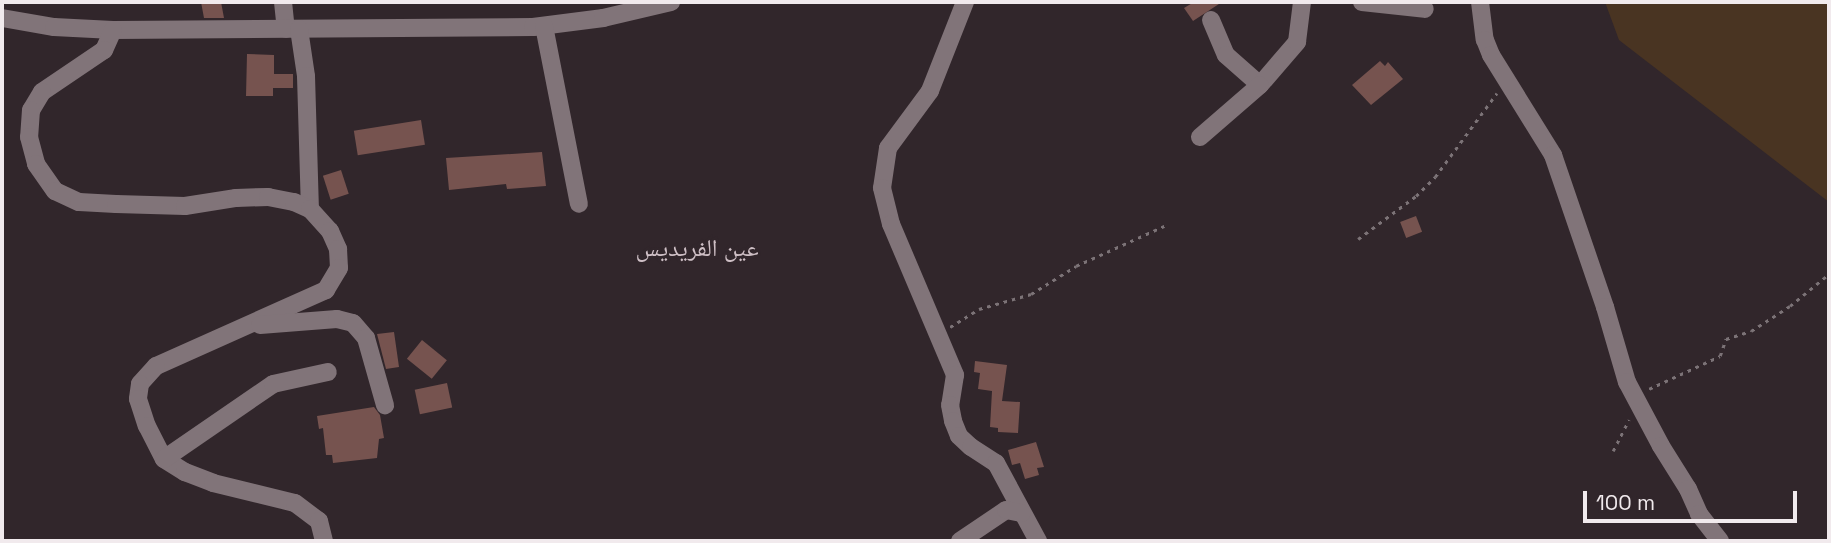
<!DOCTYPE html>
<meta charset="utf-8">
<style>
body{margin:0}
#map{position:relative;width:1831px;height:543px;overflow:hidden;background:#31262b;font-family:"Space Grotesk","Noto Naskh Arabic",sans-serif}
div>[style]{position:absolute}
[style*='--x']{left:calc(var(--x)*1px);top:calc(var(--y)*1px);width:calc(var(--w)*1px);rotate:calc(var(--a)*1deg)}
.green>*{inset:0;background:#493422}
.building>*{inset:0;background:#76534f;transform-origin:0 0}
.path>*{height:2.5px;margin-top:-1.25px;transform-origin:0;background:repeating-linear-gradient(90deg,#7c7377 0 3.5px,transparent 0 8.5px)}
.minor>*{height:18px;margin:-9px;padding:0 9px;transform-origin:9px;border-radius:9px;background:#817479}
span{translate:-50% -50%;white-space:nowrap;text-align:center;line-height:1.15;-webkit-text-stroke:6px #31262b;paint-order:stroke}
.quarter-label{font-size:24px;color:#cebfc5}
.frame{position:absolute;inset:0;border:4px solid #f1eaed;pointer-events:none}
.scale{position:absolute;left:1583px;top:491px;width:214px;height:32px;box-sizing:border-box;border:4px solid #f1eaed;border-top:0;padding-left:9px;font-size:21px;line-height:24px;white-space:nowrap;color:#f1eaed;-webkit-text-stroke:5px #31262b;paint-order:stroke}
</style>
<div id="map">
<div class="green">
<i style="clip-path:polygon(1605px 2px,1829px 2px,1829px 202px,1619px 40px)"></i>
</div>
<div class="building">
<i style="clip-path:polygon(201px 2px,221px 2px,224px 18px,204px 18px)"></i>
<i style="clip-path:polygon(1194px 2px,1222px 2px,1193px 21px,1184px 8px)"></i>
<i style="clip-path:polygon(247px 54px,274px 55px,274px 74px,293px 74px,293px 88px,273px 88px,273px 96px,246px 96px)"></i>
<i style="clip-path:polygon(1380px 61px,1385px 66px,1388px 62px,1403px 79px,1371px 105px,1352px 85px)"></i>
<i style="left:421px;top:120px;width:25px;height:68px;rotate:81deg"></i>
<i style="clip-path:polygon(542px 152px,546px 186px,507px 189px,506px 184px,449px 190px,446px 158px)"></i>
<i style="left:341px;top:170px;width:25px;height:19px;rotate:72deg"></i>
<i style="left:1416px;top:216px;width:17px;height:17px;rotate:69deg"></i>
<i style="clip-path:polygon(394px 332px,399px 367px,386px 369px,377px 334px)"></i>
<i style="left:422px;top:340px;width:32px;height:24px;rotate:39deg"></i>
<i style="clip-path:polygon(975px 361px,1007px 365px,1002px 401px,1020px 402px,1018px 433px,998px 432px,998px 428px,990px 427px,992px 391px,978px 389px,980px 373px,974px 372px)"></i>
<i style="left:447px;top:383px;width:25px;height:33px;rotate:78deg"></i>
<i style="clip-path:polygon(374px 407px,380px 415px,384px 438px,379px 439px,377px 458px,333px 463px,332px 455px,326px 455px,323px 428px,319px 429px,317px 416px)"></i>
<i style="clip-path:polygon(1036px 442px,1044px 467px,1037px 468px,1039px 475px,1025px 479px,1020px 463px,1012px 465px,1008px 450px)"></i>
</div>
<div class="path">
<i style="--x:1358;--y:239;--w:72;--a:-36.6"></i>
<i style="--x:1416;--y:196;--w:27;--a:-45"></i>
<i style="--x:1435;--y:177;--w:104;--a:-53.6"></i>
<i style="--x:950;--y:327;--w:34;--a:-32"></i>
<i style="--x:979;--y:309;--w:54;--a:-16.1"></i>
<i style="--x:1031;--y:294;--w:53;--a:-31.9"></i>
<i style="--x:1076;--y:266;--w:97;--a:-24.4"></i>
<i style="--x:1649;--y:389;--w:78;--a:-24.9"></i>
<i style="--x:1720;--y:356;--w:18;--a:-71"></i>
<i style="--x:1726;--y:339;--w:26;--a:-18"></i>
<i style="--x:1751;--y:331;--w:46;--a:-32.7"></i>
<i style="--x:1790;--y:306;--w:50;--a:-39.4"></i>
<i style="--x:1613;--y:451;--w:35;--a:-63"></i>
</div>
<div class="minor">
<i style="--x:283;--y:2;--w:27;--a:84"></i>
<i style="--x:965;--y:2;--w:96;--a:111.5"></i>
<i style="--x:930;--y:91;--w:71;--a:126.4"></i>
<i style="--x:888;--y:148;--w:40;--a:98.5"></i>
<i style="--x:882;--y:188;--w:37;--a:76"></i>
<i style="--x:891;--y:224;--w:164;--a:67"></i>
<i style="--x:955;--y:375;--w:30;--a:99"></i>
<i style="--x:950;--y:405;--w:16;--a:79"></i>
<i style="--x:953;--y:421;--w:16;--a:68"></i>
<i style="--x:959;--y:436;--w:16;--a:43"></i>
<i style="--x:971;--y:447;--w:30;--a:33"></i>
<i style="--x:996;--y:463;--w:89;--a:61.7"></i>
<i style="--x:1362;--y:2;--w:63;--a:6.3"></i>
<i style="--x:1480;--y:2;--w:38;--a:83"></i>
<i style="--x:1485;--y:40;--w:16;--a:68"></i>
<i style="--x:1491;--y:55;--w:118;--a:58.2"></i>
<i style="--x:1553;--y:155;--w:161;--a:71.1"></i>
<i style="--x:1605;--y:307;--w:78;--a:73.7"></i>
<i style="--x:1627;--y:382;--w:72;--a:62"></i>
<i style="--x:1661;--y:446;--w:51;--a:57.9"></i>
<i style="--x:1688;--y:489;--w:27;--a:66"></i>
<i style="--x:1699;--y:514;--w:34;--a:52"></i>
<i style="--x:2;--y:18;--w:53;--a:9.8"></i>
<i style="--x:54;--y:27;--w:59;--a:2.9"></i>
<i style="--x:113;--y:30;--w:420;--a:-0.4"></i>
<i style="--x:533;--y:27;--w:71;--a:-7.3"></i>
<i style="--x:603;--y:18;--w:70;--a:-13.2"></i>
<i style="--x:1211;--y:20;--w:38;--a:67"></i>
<i style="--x:1226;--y:55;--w:45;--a:41.4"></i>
<i style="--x:1260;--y:85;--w:57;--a:-49.3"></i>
<i style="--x:1297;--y:42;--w:40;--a:-82.9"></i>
<i style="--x:544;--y:26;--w:181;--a:78.9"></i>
<i style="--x:299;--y:29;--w:48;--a:81.5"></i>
<i style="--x:306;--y:76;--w:133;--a:88.3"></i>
<i style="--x:113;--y:30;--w:22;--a:114"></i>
<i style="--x:104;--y:50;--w:75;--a:145.9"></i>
<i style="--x:42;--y:92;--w:21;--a:121"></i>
<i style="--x:31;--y:110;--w:27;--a:94"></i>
<i style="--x:29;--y:137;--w:28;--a:75"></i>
<i style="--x:36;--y:164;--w:33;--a:55"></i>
<i style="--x:55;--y:191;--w:26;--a:25"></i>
<i style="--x:79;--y:202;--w:37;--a:3"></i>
<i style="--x:116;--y:204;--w:69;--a:1.7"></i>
<i style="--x:185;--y:206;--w:52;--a:-8.9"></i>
<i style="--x:236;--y:198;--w:32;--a:-2"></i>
<i style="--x:268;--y:197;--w:26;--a:11"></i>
<i style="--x:294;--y:202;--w:17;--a:24"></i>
<i style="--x:310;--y:209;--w:30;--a:48"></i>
<i style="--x:330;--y:231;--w:20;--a:66"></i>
<i style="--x:338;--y:249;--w:19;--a:87"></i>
<i style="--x:339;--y:268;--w:26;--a:121"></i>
<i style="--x:326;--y:290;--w:186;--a:155.9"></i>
<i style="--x:156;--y:366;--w:24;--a:132"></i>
<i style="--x:140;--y:384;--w:15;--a:98"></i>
<i style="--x:138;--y:399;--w:28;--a:72"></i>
<i style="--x:147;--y:426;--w:37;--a:63"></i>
<i style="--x:164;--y:459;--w:25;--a:32"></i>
<i style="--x:185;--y:472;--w:30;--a:21"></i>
<i style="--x:213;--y:483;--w:84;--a:13.7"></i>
<i style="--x:295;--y:503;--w:30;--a:37"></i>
<i style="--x:319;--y:521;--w:21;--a:76"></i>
<i style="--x:1200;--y:137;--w:79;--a:-40.9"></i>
<i style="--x:260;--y:325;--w:77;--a:-4.5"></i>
<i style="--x:337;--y:319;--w:16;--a:14"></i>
<i style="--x:353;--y:323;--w:20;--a:49"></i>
<i style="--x:366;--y:338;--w:70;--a:74.2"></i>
<i style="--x:164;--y:459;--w:132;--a:-34.5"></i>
<i style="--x:273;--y:384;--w:56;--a:-12.3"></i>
<i style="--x:960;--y:541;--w:55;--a:-34"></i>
<i style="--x:1006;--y:510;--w:16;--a:11"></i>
</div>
<div class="quarter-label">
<span style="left:697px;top:248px">عين الفريديس</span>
</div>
<div class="frame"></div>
<div class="scale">100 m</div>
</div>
